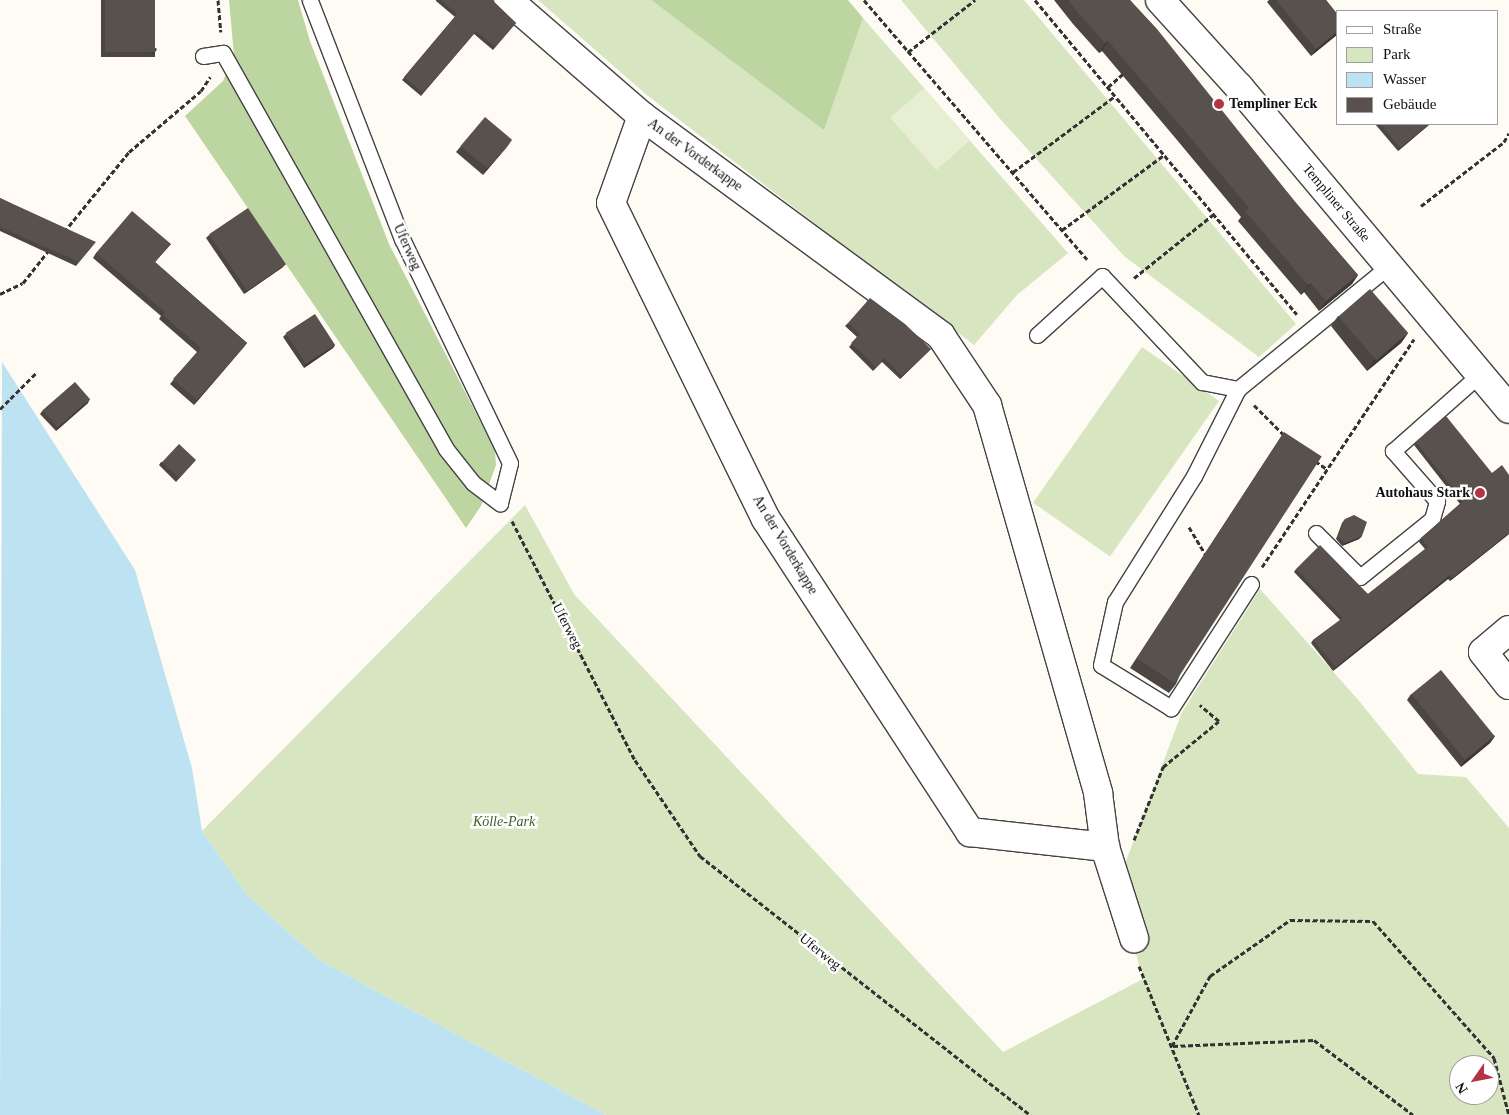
<!DOCTYPE html>
<meta charset="utf-8">
<style>
body{margin:0}
#map{position:relative;width:1509px;height:1115px;overflow:hidden;background:#fefbf4;font-family:Georgia,serif}
div>[style]{position:absolute}
[style*='--x']{left:calc(var(--x)*1px);top:calc(var(--y)*1px);width:calc(var(--w)*1px);rotate:calc(var(--a)*1deg)}
.green>*{inset:0;background:#d7e6c0;transform-origin:0 0}
.forest>*{inset:0;background:#bdd6a1}
.pitch>*{inset:0;background:#e7eed1;transform-origin:0 0}
.water>*{inset:0;background:#bde2f1}
.path>*{height:3px;margin-top:-1.5px;transform-origin:0;background:repeating-linear-gradient(90deg,#323232 0 5px,transparent 0 7.5px)}
.roads{filter:drop-shadow(1px 0 #434343) drop-shadow(-1px 0 #434343) drop-shadow(0 1px #434343) drop-shadow(0 -1px #434343)}
.service>*{height:15px;margin:-7.5px;padding:0 7.5px;transform-origin:7.5px;border-radius:7.5px;background:#fff}
.minor>*{height:28px;margin:-14px;padding:0 14px;transform-origin:14px;border-radius:14px;background:#fff}
.tertiary>*{height:28px;margin:-14px;padding:0 14px;transform-origin:14px;border-radius:14px;background:#fff}
.wall>*{inset:0;background:#4c4642;transform-origin:0 0}
.shaded-wall>*{inset:0;background:#3e3936;transform-origin:0 0}
.building>*{inset:0;background:#58514d;transform-origin:0 0}
.dots>*{width:14px;height:14px;translate:-50% -50%;box-sizing:border-box;border:2px solid #fff;border-radius:50%}
span{translate:-50% -50%;white-space:nowrap;text-align:center;line-height:1.15;-webkit-text-stroke:5px #fff;paint-order:stroke}
.poi-label{font-size:14px;color:#101010;font-weight:700}
.left{translate:0 -50%;text-align:left}
.right{translate:-100% -50%;text-align:right}
.street-label{font-size:14px;color:#101010}
.park-label{font-size:14px;color:#376326;font-style:italic}
.legend{position:absolute;left:1336px;top:10px;width:162px;height:115px;box-sizing:border-box;background:#fff;border:1px solid #9f9f9f;margin:0;padding:6px 9px;list-style:none;font-size:15px;color:#101010}
.legend li{display:flex;align-items:center;gap:10px;height:25px}
.legend b{width:25px;border:1px solid #9f9f9f}
.north{position:absolute;left:1449px;top:1055px;width:50px;height:50px;box-sizing:border-box;background:#fff;border:1px solid #9f9f9f;border-radius:50%;rotate:237deg;font-size:14px;font-weight:700;line-height:20px;text-align:center;color:#101010}
.north::after{content:'';display:block;margin:auto;width:18px;height:22px;background:#b43445;clip-path:polygon(50% 0,100% 100%,50% 72%,0 100%)}
</style>
<div id="map">
<div class="green">
<i style="clip-path:polygon(538px 0,651px 0,824px 129px,863px 18px,1068px 253px,1017px 295px,974px 345px,648px 96px)"></i>
<i style="clip-path:polygon(901px 0,1024px 0,1296px 324px,1259px 357px,1124px 256px,1002px 121px)"></i>
<i style="left:1142px;top:347px;width:94px;height:190px;rotate:35deg"></i>
<i style="clip-path:polygon(evenodd,525px 505px,574px 594px,1003px 1052px,1143px 979px,1117px 885px,1182px 712px,1260px 589px,1360px 702px,1418px 774px,1466px 777px,1509px 828px,1509px 1115px,606px 1115px,319px 960px,247px 895px,202px 831px,525px 505px,1459px 1065px,1489px 1065px,1489px 1095px,1459px 1095px,1459px 1065px)"></i>
</div>
<div class="forest">
<i style="clip-path:polygon(229px 0,298px 0,310px 41px,389px 244px,495px 450px,496px 465px,481px 506px,466px 528px,185px 116px,223px 81px,234px 56px)"></i>
<i style="clip-path:polygon(651px 0,848px 0,863px 18px,824px 130px)"></i>
</div>
<div class="pitch">
<i style="left:924px;top:88px;width:70px;height:45px;rotate:49deg"></i>
</div>
<div class="water">
<i style="clip-path:polygon(2px 362px,135px 570px,192px 768px,202px 831px,247px 895px,319px 960px,606px 1115px,0 1115px)"></i>
</div>
<div class="path">
<i style="--x:218;--y:0;--w:32;--a:85"></i>
<i style="--x:864;--y:0;--w:342;--a:49.3"></i>
<i style="--x:1035;--y:0;--w:409;--a:50.2"></i>
<i style="--x:908;--y:52;--w:85;--a:-37.8"></i>
<i style="--x:1108;--y:87;--w:21;--a:-41"></i>
<i style="--x:1013;--y:172;--w:127;--a:-36.7"></i>
<i style="--x:1421;--y:206;--w:105;--a:-37.6"></i>
<i style="--x:1504;--y:142;--w:10;--a:-61"></i>
<i style="--x:1062;--y:230;--w:127;--a:-36.3"></i>
<i style="--x:64;--y:232;--w:103;--a:-50.9"></i>
<i style="--x:129;--y:152;--w:94;--a:-40.3"></i>
<i style="--x:201;--y:91;--w:17;--a:-57"></i>
<i style="--x:1134;--y:278;--w:102;--a:-38.7"></i>
<i style="--x:0;--y:294;--w:25;--a:-26"></i>
<i style="--x:23;--y:283;--w:42;--a:-51.8"></i>
<i style="--x:1254;--y:405;--w:44;--a:45"></i>
<i style="--x:0;--y:409;--w:52;--a:-45"></i>
<i style="--x:1315;--y:461;--w:14;--a:34"></i>
<i style="--x:512;--y:521;--w:269;--a:62.8"></i>
<i style="--x:635;--y:760;--w:116;--a:55.9"></i>
<i style="--x:700;--y:856;--w:420;--a:38.1"></i>
<i style="--x:1189;--y:527;--w:33;--a:59"></i>
<i style="--x:1262;--y:567;--w:274;--a:-56.3"></i>
<i style="--x:1134;--y:840;--w:79;--a:-68.3"></i>
<i style="--x:1163;--y:767;--w:72;--a:-39.4"></i>
<i style="--x:1219;--y:721;--w:25;--a:-140"></i>
<i style="--x:1139;--y:966;--w:161;--a:68.1"></i>
<i style="--x:1172;--y:1046;--w:80;--a:-61.5"></i>
<i style="--x:1210;--y:976;--w:98;--a:-35"></i>
<i style="--x:1290;--y:920;--w:83;--a:0.7"></i>
<i style="--x:1373;--y:921;--w:183;--a:48.5"></i>
<i style="--x:1494;--y:1058;--w:59;--a:75.3"></i>
<i style="--x:1173;--y:1046;--w:141;--a:-2.4"></i>
<i style="--x:1314;--y:1040;--w:124;--a:37.1"></i>
</div>
<div class="roads">
<div class="service">
<i style="--x:203;--y:56;--w:20;--a:-9"></i>
<i style="--x:223;--y:53;--w:454;--a:60.6"></i>
<i style="--x:446;--y:449;--w:43;--a:51.5"></i>
<i style="--x:473;--y:483;--w:34;--a:37"></i>
<i style="--x:500;--y:503;--w:41;--a:-76"></i>
<i style="--x:510;--y:463;--w:249;--a:-115.7"></i>
<i style="--x:402;--y:239;--w:256;--a:-111.1"></i>
<i style="--x:1037;--y:335;--w:88;--a:-42.2"></i>
<i style="--x:1102;--y:276;--w:146;--a:46.7"></i>
<i style="--x:1202;--y:382;--w:37;--a:11"></i>
<i style="--x:1316;--y:533;--w:62;--a:45"></i>
<i style="--x:1360;--y:577;--w:92;--a:-38.9"></i>
<i style="--x:1432;--y:519;--w:19;--a:-74"></i>
<i style="--x:1437;--y:501;--w:67;--a:-131.3"></i>
<i style="--x:1393;--y:451;--w:116;--a:-41.5"></i>
<i style="--x:1251;--y:584;--w:148;--a:122.8"></i>
<i style="--x:1171;--y:708;--w:82;--a:-148.4"></i>
<i style="--x:1101;--y:665;--w:65;--a:-77.5"></i>
<i style="--x:1115;--y:602;--w:149;--a:-57.9"></i>
<i style="--x:1194;--y:476;--w:97;--a:-63.2"></i>
<i style="--x:1238;--y:389;--w:195;--a:-39.2"></i>
</div>
<div class="minor">
<i style="--x:508;--y:0;--w:177;--a:40.9"></i>
<i style="--x:642;--y:116;--w:371;--a:36.3"></i>
<i style="--x:941;--y:336;--w:83;--a:56.3"></i>
<i style="--x:987;--y:405;--w:404;--a:74"></i>
<i style="--x:1098;--y:793;--w:54;--a:82.6"></i>
<i style="--x:1105;--y:847;--w:96;--a:72.3"></i>
<i style="--x:642;--y:116;--w:92;--a:109.6"></i>
<i style="--x:611;--y:203;--w:352;--a:63.9"></i>
<i style="--x:766;--y:519;--w:374;--a:56.9"></i>
<i style="--x:970;--y:832;--w:136;--a:6.3"></i>
<i style="--x:1509;--y:630;--w:34;--a:140"></i>
<i style="--x:1483;--y:652;--w:42;--a:51.8"></i>
</div>
<div class="tertiary">
<i style="--x:1160;--y:0;--w:118;--a:47.8"></i>
<i style="--x:1239;--y:87;--w:420;--a:50"></i>
</div>
</div>
<div class="wall">
<i style="left:101px;top:0;width:54px;height:57px"></i>
<i style="clip-path:polygon(436px 0,492px 0,516px 23px,493px 50px,474px 34px,421px 96px,402px 80px,455px 17px,436px 1px)"></i>
<i style="clip-path:polygon(1054px 0,1130px 0,1296px 203px,1358px 275px,1352px 284px,1319px 311px,1304px 292px,1301px 295px,1238px 221px,1241px 217px,1177px 140px,1102px 51px,1099px 53px,1073px 24px)"></i>
<i style="clip-path:polygon(1269px 0,1326px 0,1338px 15px,1338px 34px,1311px 56px,1267px 2px)"></i>
<i style="clip-path:polygon(1375px 124px,1430px 124px,1398px 151px)"></i>
<i style="clip-path:polygon(512px 140px,483px 175px,456px 152px,461px 146px)"></i>
<i style="clip-path:polygon(0 198px,93px 245px,76px 266px,0 231px)"></i>
<i style="clip-path:polygon(209px 235px,283px 267px,244px 294px,206px 238px)"></i>
<i style="clip-path:polygon(171px 244px,155px 262px,247px 343px,194px 405px,170px 384px,197px 352px,159px 319px,161px 316px,93px 258px,96px 253px)"></i>
<i style="clip-path:polygon(1338px 316px,1408px 333px,1401px 343px,1367px 371px,1331px 326px)"></i>
<i style="clip-path:polygon(848px 323px,931px 349px,928px 352px,900px 379px,882px 362px,873px 371px,849px 347px,857px 337px,845px 326px)"></i>
<i style="clip-path:polygon(286px 334px,335px 345px,333px 348px,304px 368px,283px 337px)"></i>
<i style="clip-path:polygon(88px 403px,56px 431px,40px 414px,43px 410px)"></i>
<i style="clip-path:polygon(1284px 432px,1176px 684px,1169px 693px,1130px 668px)"></i>
<i style="clip-path:polygon(1416px 442px,1509px 534px,1450px 581px,1448px 579px,1333px 671px,1311px 643px,1313px 640px,1340px 620px,1294px 572px,1296px 569px,1368px 594px,1425px 549px,1419px 542px,1421px 538px,1460px 504px,1414px 445px)"></i>
<i style="clip-path:polygon(196px 460px,176px 482px,159px 465px,161px 462px)"></i>
<i style="clip-path:polygon(1345px 519px,1362px 536px,1359px 539px,1342px 546px,1336px 539px,1342px 523px)"></i>
<i style="clip-path:polygon(1411px 694px,1495px 736px,1490px 743px,1461px 767px,1407px 700px)"></i>
</div>
<div class="shaded-wall">
<i style="clip-path:polygon(1338px 31px,1338px 34px,1311px 56px,1316px 49px)"></i>
<i style="clip-path:polygon(1108px 41px,1102px 51px,1099px 53px,1105px 43px)"></i>
<i style="left:157px;top:49px;width:6px;height:50px;rotate:121deg"></i>
<i style="clip-path:polygon(1429px 124px,1430px 124px,1398px 151px,1400px 148px)"></i>
<i style="clip-path:polygon(512px 140px,507px 147px,483px 175px,488px 168px)"></i>
<i style="clip-path:polygon(286px 264px,283px 267px,244px 294px,246px 291px)"></i>
<i style="clip-path:polygon(1358px 275px,1352px 284px,1319px 311px,1326px 301px)"></i>
<i style="clip-path:polygon(1311px 283px,1304px 292px,1301px 295px,1308px 285px)"></i>
<i style="clip-path:polygon(1408px 333px,1401px 343px,1367px 371px,1373px 361px)"></i>
<i style="clip-path:polygon(247px 343px,244px 347px,194px 405px,197px 400px)"></i>
<i style="clip-path:polygon(335px 345px,333px 348px,304px 368px,306px 364px)"></i>
<i style="clip-path:polygon(931px 349px,928px 352px,900px 379px,902px 376px)"></i>
<i style="clip-path:polygon(90px 399px,88px 403px,56px 431px,58px 427px)"></i>
<i style="clip-path:polygon(1509px 533px,1509px 534px,1450px 581px,1452px 578px)"></i>
<i style="clip-path:polygon(1362px 536px,1359px 539px,1342px 546px,1345px 543px)"></i>
<i style="clip-path:polygon(1450px 575px,1448px 579px,1333px 671px,1336px 667px)"></i>
<i style="clip-path:polygon(1495px 736px,1490px 743px,1461px 767px,1465px 760px)"></i>
</div>
<div class="building">
<i style="left:105px;top:0;width:50px;height:52px"></i>
<i style="clip-path:polygon(441px 0,492px 0,516px 23px,495px 47px,476px 31px,423px 93px,404px 77px,457px 14px)"></i>
<i style="clip-path:polygon(1068px 0,1130px 0,1157px 29px,1296px 203px,1358px 275px,1326px 301px,1311px 283px,1308px 285px,1245px 211px,1249px 208px,1184px 130px,1108px 41px,1105px 43px,1080px 15px)"></i>
<i style="clip-path:polygon(1276px 0,1326px 0,1338px 15px,1338px 31px,1316px 49px)"></i>
<i style="left:485px;top:117px;width:35px;height:38px;rotate:40deg"></i>
<i style="clip-path:polygon(1380px 124px,1429px 124px,1400px 148px)"></i>
<i style="clip-path:polygon(0 198px,96px 242px,79px 262px,0 227px)"></i>
<i style="left:248px;top:208px;width:68px;height:47px;rotate:56deg"></i>
<i style="clip-path:polygon(132px 211px,171px 244px,155px 262px,247px 343px,197px 400px,173px 379px,201px 348px,163px 315px,165px 312px,96px 253px)"></i>
<i style="left:1370px;top:289px;width:58px;height:42px;rotate:49deg"></i>
<i style="clip-path:polygon(870px 298px,905px 324px,931px 349px,902px 376px,884px 358px,876px 367px,851px 343px,860px 334px,848px 323px)"></i>
<i style="left:315px;top:314px;width:37px;height:35px;rotate:57deg"></i>
<i style="left:75px;top:382px;width:23px;height:43px;rotate:49deg"></i>
<i style="clip-path:polygon(1446px 416px,1492px 473px,1502px 465px,1509px 475px,1509px 533px,1452px 578px,1450px 575px,1336px 667px,1313px 640px,1343px 618px,1296px 569px,1320px 545px,1368px 594px,1428px 547px,1421px 538px,1463px 501px,1416px 442px)"></i>
<i style="left:1284px;top:432px;width:45px;height:270px;rotate:33deg"></i>
<i style="left:179px;top:444px;width:23px;height:25px;rotate:43deg"></i>
<i style="clip-path:polygon(1354px 515px,1367px 522px,1362px 536px,1345px 543px,1338px 536px,1345px 519px)"></i>
<i style="left:1441px;top:670px;width:85px;height:38px;rotate:51deg"></i>
</div>
<div class="dots">
<i style="left:1219px;top:104px;background:#b43445"></i>
<i style="left:1480px;top:493px;background:#b43445"></i>
</div>
<div class="poi-label">
<span class="left" style="left:1229px;top:104px">Templiner Eck</span>
<span class="right" style="left:1470px;top:493px">Autohaus Stark</span>
</div>
<div class="street-label">
<span style="left:695px;top:155px;rotate:36deg">An der Vorderkappe</span>
<span style="left:1336px;top:203px;rotate:50deg">Templiner Straße</span>
<span style="left:407px;top:247px;rotate:66deg">Uferweg</span>
<span style="left:785px;top:545px;rotate:59deg">An der Vorderkappe</span>
<span style="left:567px;top:626px;rotate:63deg">Uferweg</span>
<span style="left:820px;top:952px;rotate:39deg">Uferweg</span>
</div>
<div class="park-label">
<span style="left:504px;top:822px">Kölle-Park</span>
</div>
<ul class="legend">
<li><b style="height:6px;background:#fff"></b>Straße</li>
<li><b style="height:14px;background:#d7e6c0"></b>Park</li>
<li><b style="height:14px;background:#bde2f1"></b>Wasser</li>
<li><b style="height:14px;background:#58514d"></b>Gebäude</li>
</ul>
<div class="north">N</div>
</div>
